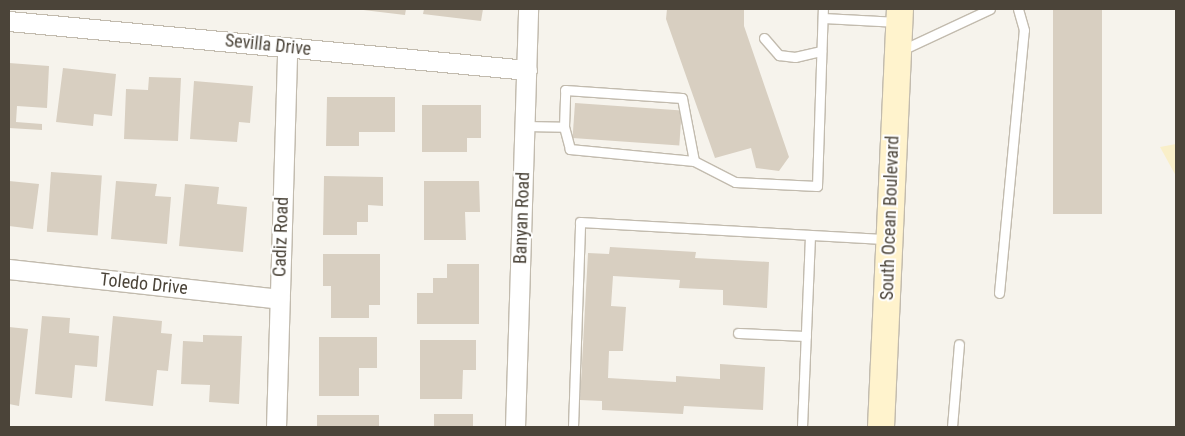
<!DOCTYPE html>
<style>
body{margin:0}
#map{position:relative;width:1185px;height:436px;overflow:hidden;background:#f6f3ec;font-family:"Roboto Condensed",sans-serif}
div>[style]{position:absolute}
[style*='--x']{left:calc(var(--x)*1px);top:calc(var(--y)*1px);width:calc(var(--w)*1px);rotate:calc(var(--a)*1deg)}
.sand>*{inset:0;background:#f9efc9}
.building>*{inset:0;background:#d8cfc1;transform-origin:0 0}
.roads{filter:drop-shadow(1px 0 #c2bbae) drop-shadow(-1px 0 #c2bbae) drop-shadow(0 1px #c2bbae) drop-shadow(0 -1px #c2bbae)}
.lane>*{height:9px;margin:-4.5px;padding:0 4.5px;transform-origin:4.5px;border-radius:4.5px;background:#fff}
.street>*{height:19px;margin:-9.5px;padding:0 9.5px;transform-origin:9.5px;border-radius:9.5px;background:#fff}
.secondary>*{height:26px;margin:-13px;padding:0 13px;transform-origin:13px;border-radius:13px;background:#fff3cd}
span{translate:-50% -50%;white-space:nowrap;text-align:center;line-height:1.15;-webkit-text-stroke:4px #fff;paint-order:stroke}
.street-label{font-size:18px;color:#4b4439}
.frame{position:absolute;inset:0;border:10px solid #4b4439;pointer-events:none}
</style>
<div id="map">
<div class="sand">
<i style="clip-path:polygon(1176px 144px,1176px 176px,1160px 147px)"></i>
</div>
<div class="building">
<i style="clip-path:polygon(355px 9px,406px 9px,405px 15px)"></i>
<i style="clip-path:polygon(424px 9px,483px 9px,481px 21px,423px 14px)"></i>
<i style="clip-path:polygon(667px 9px,744px 9px,744px 26px,789px 157px,779px 171px,756px 168px,751px 148px,715px 158px,666px 19px)"></i>
<i style="left:1053px;top:9px;width:49px;height:205px"></i>
<i style="clip-path:polygon(9px 63px,49px 66px,47px 108px,17px 106px,16px 122px,42px 124px,42px 130px,9px 128px)"></i>
<i style="clip-path:polygon(63px 68px,116px 74px,112px 116px,94px 114px,93px 126px,56px 122px)"></i>
<i style="clip-path:polygon(149px 77px,181px 78px,178px 141px,124px 139px,126px 89px,148px 90px)"></i>
<i style="clip-path:polygon(194px 81px,253px 86px,250px 123px,239px 122px,237px 142px,190px 139px)"></i>
<i style="clip-path:polygon(327px 97px,395px 97px,395px 132px,359px 132px,359px 146px,326px 146px)"></i>
<i style="left:575px;top:103px;width:107px;height:35px;rotate:4deg"></i>
<i style="clip-path:polygon(422px 105px,481px 105px,481px 138px,467px 138px,467px 152px,422px 152px)"></i>
<i style="left:51px;top:172px;width:51px;height:60px;rotate:4deg"></i>
<i style="clip-path:polygon(324px 176px,383px 177px,383px 206px,368px 205px,368px 222px,357px 222px,357px 235px,323px 235px)"></i>
<i style="clip-path:polygon(9px 181px,39px 184px,33px 229px,9px 226px)"></i>
<i style="clip-path:polygon(116px 181px,157px 184px,155px 196px,171px 197px,167px 244px,111px 239px)"></i>
<i style="clip-path:polygon(424px 181px,479px 181px,480px 212px,465px 212px,466px 240px,424px 240px)"></i>
<i style="clip-path:polygon(185px 184px,219px 187px,217px 204px,247px 207px,243px 252px,179px 246px)"></i>
<i style="clip-path:polygon(610px 247px,696px 252px,695px 258px,769px 262px,767px 308px,723px 305px,723px 290px,679px 288px,680px 280px,613px 276px,611px 306px,626px 307px,623px 351px,609px 351px,608px 378px,676px 382px,676px 376px,720px 379px,720px 364px,765px 367px,763px 410px,684px 406px,683px 414px,602px 410px,602px 401px,580px 400px,588px 253px,609px 254px)"></i>
<i style="clip-path:polygon(323px 254px,380px 254px,380px 305px,369px 305px,369px 318px,331px 318px,331px 286px,323px 286px)"></i>
<i style="clip-path:polygon(447px 264px,479px 264px,479px 324px,417px 324px,417px 293px,433px 293px,433px 278px,447px 278px)"></i>
<i style="clip-path:polygon(42px 316px,70px 318px,69px 333px,99px 336px,97px 367px,75px 365px,72px 398px,35px 394px)"></i>
<i style="clip-path:polygon(113px 316px,162px 321px,161px 333px,172px 334px,168px 371px,157px 370px,153px 406px,105px 401px)"></i>
<i style="clip-path:polygon(9px 327px,28px 329px,19px 406px,9px 404px)"></i>
<i style="clip-path:polygon(203px 335px,242px 336px,239px 404px,209px 402px,210px 385px,181px 384px,183px 341px,203px 342px)"></i>
<i style="clip-path:polygon(319px 337px,377px 337px,377px 368px,359px 368px,359px 396px,319px 396px)"></i>
<i style="clip-path:polygon(420px 340px,476px 340px,476px 370px,463px 370px,462px 399px,420px 399px)"></i>
<i style="left:434px;top:414px;width:39px;height:13px"></i>
<i style="left:317px;top:415px;width:62px;height:12px"></i>
</div>
<div class="roads">
<div class="lane">
<i style="--x:823;--y:18;--w:75;--a:3.1"></i>
<i style="--x:764;--y:38;--w:23;--a:49"></i>
<i style="--x:779;--y:55;--w:16;--a:7"></i>
<i style="--x:795;--y:57;--w:27;--a:-13"></i>
<i style="--x:902;--y:50;--w:97;--a:-25"></i>
<i style="--x:525;--y:126;--w:39;--a:1"></i>
<i style="--x:564;--y:127;--w:37;--a:-88"></i>
<i style="--x:565;--y:90;--w:117;--a:3.9"></i>
<i style="--x:682;--y:98;--w:64;--a:79.2"></i>
<i style="--x:694;--y:161;--w:125;--a:-174.5"></i>
<i style="--x:570;--y:149;--w:23;--a:-105"></i>
<i style="--x:694;--y:161;--w:46;--a:27.1"></i>
<i style="--x:735;--y:182;--w:82;--a:2.8"></i>
<i style="--x:817;--y:186;--w:177;--a:-88.1"></i>
<i style="--x:999;--y:293;--w:264;--a:-84.6"></i>
<i style="--x:1024;--y:30;--w:22;--a:-106"></i>
<i style="--x:738;--y:333;--w:68;--a:2.5"></i>
<i style="--x:573;--y:427;--w:205;--a:-88"></i>
<i style="--x:580;--y:222;--w:308;--a:3.2"></i>
<i style="--x:802;--y:427;--w:190;--a:-87.6"></i>
<i style="--x:952;--y:427;--w:83;--a:-85.2"></i>
</div>
<div class="street">
<i style="--x:9;--y:21;--w:520;--a:5.4"></i>
<i style="--x:9;--y:269;--w:272;--a:6.3"></i>
<i style="--x:276;--y:427;--w:380;--a:-88.3"></i>
<i style="--x:515;--y:427;--w:418;--a:-88.2"></i>
</div>
<div class="secondary">
<i style="--x:881;--y:427;--w:418;--a:-87.4"></i>
</div>
</div>
<div class="street-label">
<span style="left:268px;top:45px;rotate:6deg">Sevilla Drive</span>
<span style="left:522px;top:218px;rotate:-88deg">Banyan Road</span>
<span style="left:890px;top:218px;rotate:-88deg">South Ocean Boulevard</span>
<span style="left:281px;top:237px;rotate:-88deg">Cadiz Road</span>
<span style="left:144px;top:284px;rotate:6deg">Toledo Drive</span>
</div>
<div class="frame"></div>
</div>
